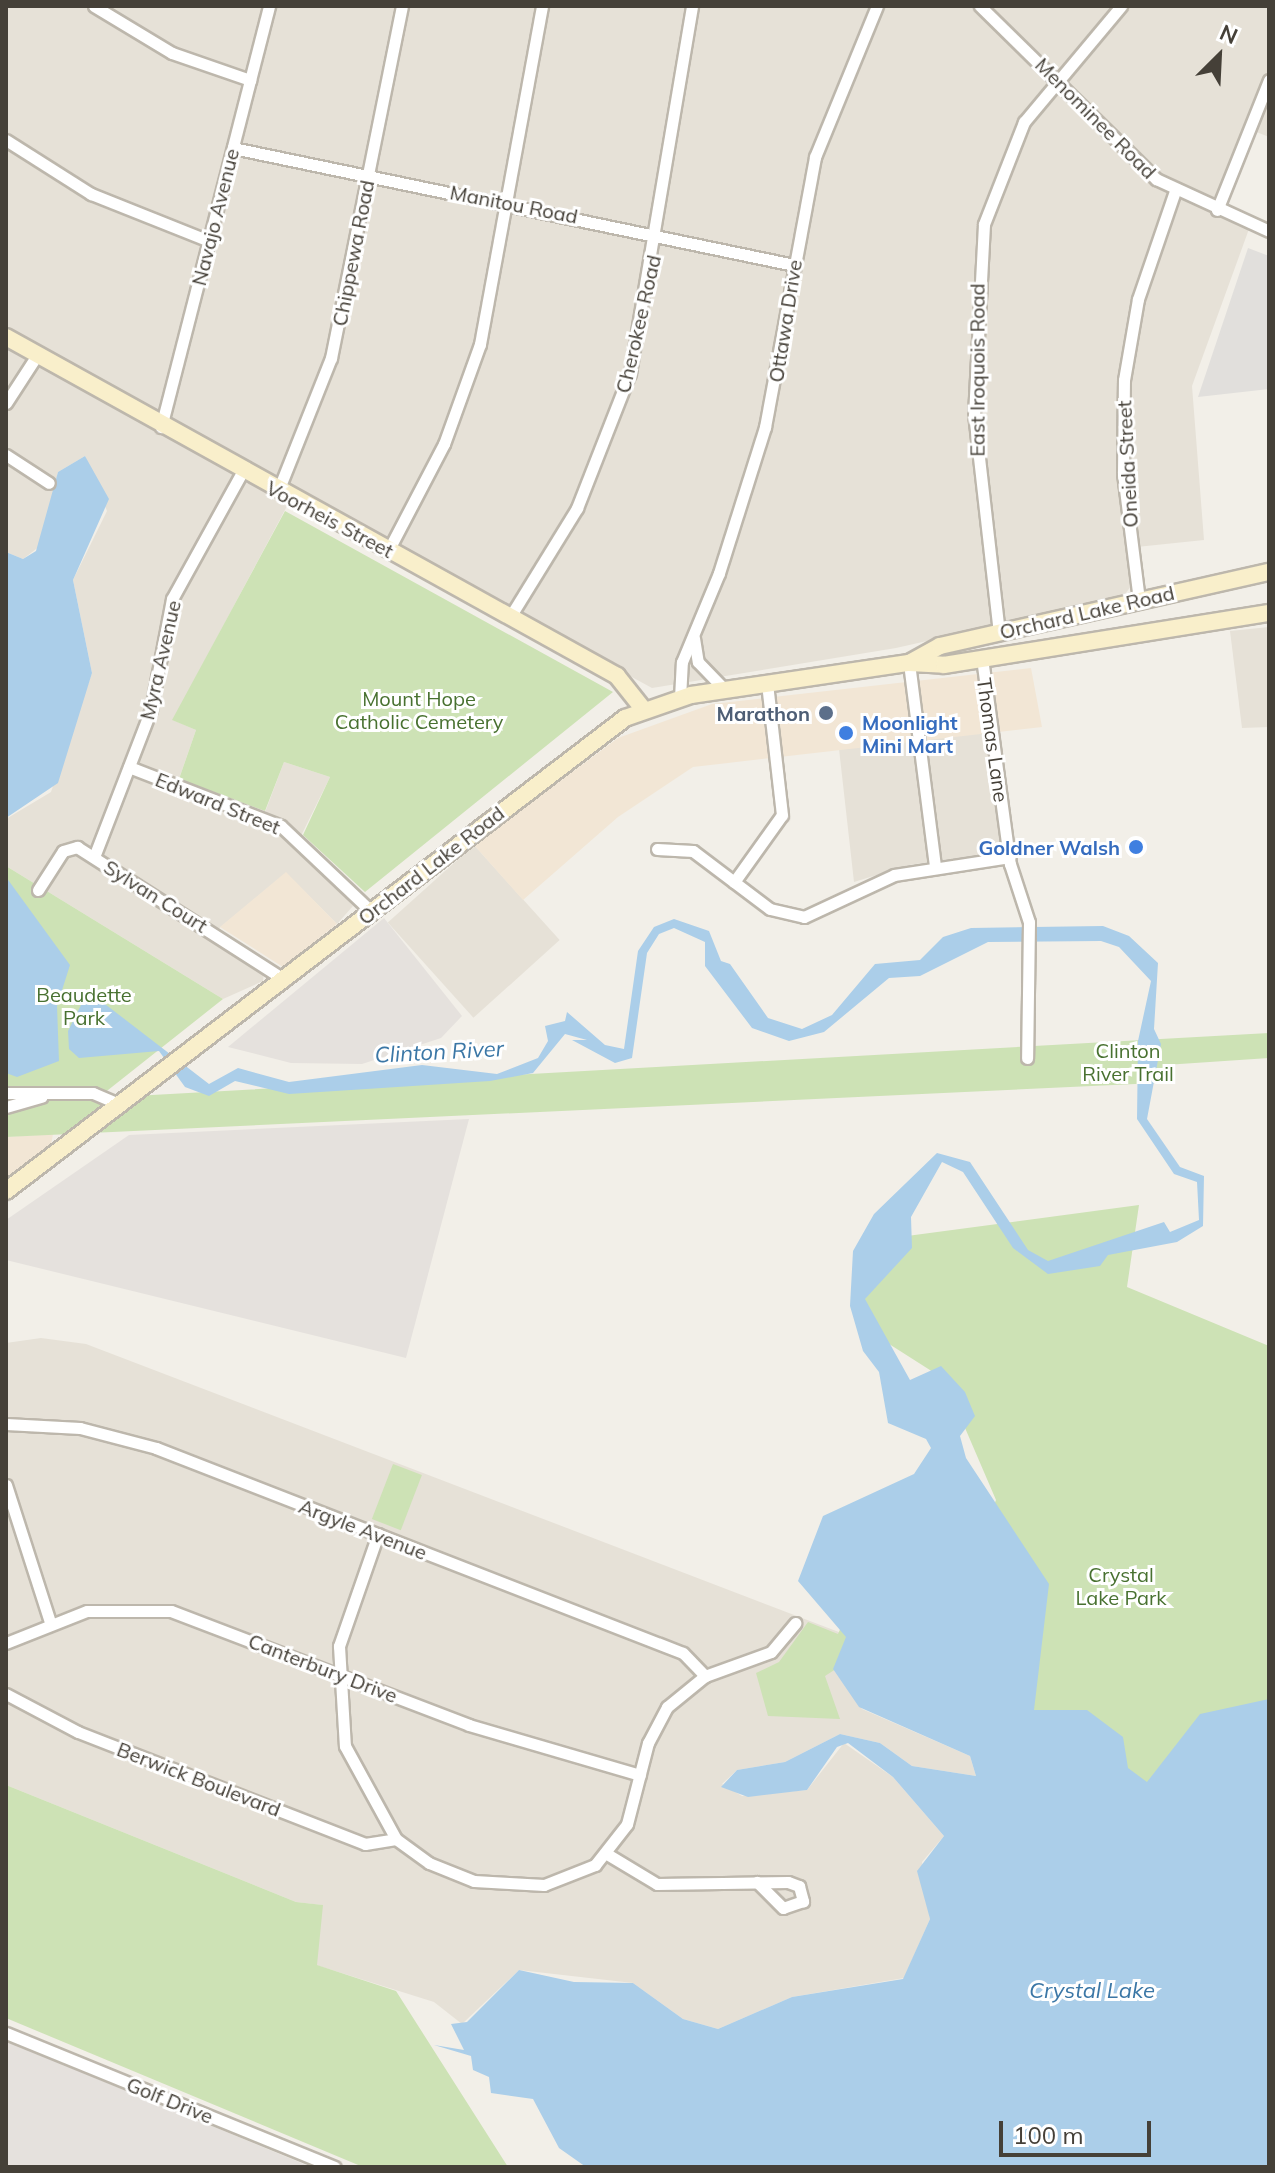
<!DOCTYPE html>
<style>
body{margin:0}
#map{position:relative;width:1275px;height:2173px;overflow:hidden;background:#f2efe8;font-family:Mulish,sans-serif}
div>[style]{position:absolute}
[style*='--x']{left:calc(var(--x)*1px);top:calc(var(--y)*1px);width:calc(var(--w)*1px);rotate:calc(var(--a)*1deg)}
.residential>*{inset:0;background:#e6e1d7;transform-origin:0 0}
.commercial>*{inset:0;background:#f2e6d5}
.industrial>*{inset:0;background:#e5e1dd}
.green>*{inset:0;background:#cde2b5;transform-origin:0 0}
.parking>*{inset:0;background:#e1dfdc}
.water>*{inset:0;background:#abcee9}
.roads{filter:drop-shadow(2px 0 #bdb7ac) drop-shadow(-2px 0 #bdb7ac) drop-shadow(0 2px #bdb7ac) drop-shadow(0 -2px #bdb7ac)}
.street>*{height:11px;margin:-5.5px;padding:0 5.5px;transform-origin:5.5px;border-radius:5.5px;background:#fff}
.secondary>*{height:16px;margin:-8px;padding:0 8px;transform-origin:8px;border-radius:8px;background:#f9efcb}
.dots>*{width:22px;height:22px;translate:-50% -50%;box-sizing:border-box;border:4px solid #fff;border-radius:50%}
span{translate:-50% -50%;white-space:nowrap;text-align:center;line-height:1.15;-webkit-text-stroke:6px #fff;paint-order:stroke}
.street-label{font-size:20px;color:#454038}
.park-label{font-size:20px;color:#487130}
.service-label{font-size:20px;color:#4e5e75;font-weight:700}
.right{translate:-100% -50%;text-align:right}
.shop-label{font-size:20px;color:#366cbe;font-weight:700}
.left{translate:0 -50%;text-align:left}
.water-label{font-size:22px;color:#3b77a6;font-style:italic}
.frame{position:absolute;inset:0;border:8px solid #454038;pointer-events:none}
.north{position:absolute;left:1179px;top:16px;width:80px;height:80px;-webkit-text-stroke:6px #fff;paint-order:stroke;rotate:24deg;font-size:22px;font-weight:700;line-height:32px;text-align:center;color:#454038}
.north::after{content:'';display:block;margin:auto;width:28px;height:36px;background:#454038;clip-path:polygon(50% 0,100% 100%,50% 72%,0 100%)}
.scale{position:absolute;left:999px;top:2121px;width:152px;height:36px;box-sizing:border-box;border:4px solid #454038;border-top:0;padding-left:10px;font-size:24px;line-height:28px;white-space:nowrap;color:#454038;-webkit-text-stroke:6px #fff;paint-order:stroke}
</style>
<div id="map">
<div class="residential">
<i style="clip-path:polygon(6px 6px,1269px 6px,1269px 137px,1244px 127px,1210px 212px,1249px 229px,1192px 386px,1204px 540px,1127px 548px,1131px 586px,1123px 597px,896px 648px,652px 688px,294px 493px,173px 720px,196px 730px,175px 790px,261px 823px,284px 762px,330px 777px,296px 846px,353px 906px,337px 924px,286px 873px,211px 935px,264px 971px,263px 981px,223px 999px,6px 866px,6px 819px,51px 792px,92px 673px,73px 580px,107px 511px,85px 456px,58px 472px,40px 546px,23px 559px,6px 552px)"></i>
<i style="clip-path:polygon(1269px 627px,1269px 727px,1242px 728px,1230px 631px)"></i>
<i style="clip-path:polygon(997px 727px,1014px 850px,909px 865px,854px 882px,839px 749px)"></i>
<i style="left:474px;top:845px;width:128px;height:116px;rotate:48deg"></i>
<i style="clip-path:polygon(41px 1338px,86px 1344px,844px 1634px,833px 1669px,862px 1709px,970px 1756px,976px 1776px,912px 1766px,880px 1743px,840px 1734px,785px 1762px,737px 1770px,722px 1784px,742px 1796px,807px 1790px,844px 1743px,893px 1777px,944px 1836px,922px 1862px,930px 1919px,904px 1978px,792px 1997px,718px 2029px,683px 2019px,633px 1983px,519px 1970px,462px 2024px,434px 2002px,316px 1965px,322px 1905px,296px 1902px,6px 1785px,6px 1343px)"></i>
</div>
<div class="commercial">
<i style="clip-path:polygon(1031px 668px,1042px 727px,693px 767px,618px 817px,523px 900px,474px 845px,618px 738px,712px 704px)"></i>
<i style="clip-path:polygon(286px 872px,337px 924px,283px 967px,220px 927px)"></i>
<i style="clip-path:polygon(53px 1134px,51px 1145px,6px 1180px,6px 1137px)"></i>
</div>
<div class="industrial">
<i style="clip-path:polygon(384px 918px,462px 1016px,441px 1038px,362px 1064px,291px 1063px,228px 1047px)"></i>
<i style="clip-path:polygon(469px 1119px,406px 1358px,6px 1260px,6px 1220px,129px 1135px)"></i>
<i style="clip-path:polygon(6px 2041px,311px 2167px,6px 2167px)"></i>
</div>
<div class="green">
<i style="clip-path:polygon(285px 511px,613px 692px,365px 892px,303px 835px,330px 777px,284px 762px,265px 811px,179px 779px,196px 730px,172px 720px)"></i>
<i style="clip-path:polygon(6px 866px,223px 999px,98px 1098px,1269px 1033px,1269px 1058px,1165px 1065px,1157px 1083px,6px 1137px)"></i>
<i style="clip-path:polygon(1139px 1205px,1127px 1287px,1269px 1346px,1269px 1779px,1153px 1807px,870px 1647px,825px 1676px,840px 1719px,768px 1716px,756px 1673px,779px 1662px,808px 1622px,838px 1634px,874px 1553px,961px 1587px,996px 1500px,944px 1379px,864px 1328px,862px 1242px)"></i>
<i style="left:393px;top:1464px;width:31px;height:59px;rotate:21deg"></i>
<i style="clip-path:polygon(6px 1785px,296px 1902px,323px 1905px,317px 1965px,396px 1991px,508px 2167px,363px 2167px,6px 2018px)"></i>
</div>
<div class="parking">
<i style="clip-path:polygon(1248px 248px,1269px 256px,1269px 389px,1198px 397px)"></i>
</div>
<div class="water">
<i style="clip-path:polygon(85px 456px,109px 499px,73px 580px,92px 673px,58px 783px,6px 818px,6px 552px,23px 559px,36px 551px,58px 472px)"></i>
<i style="clip-path:polygon(6px 877px,70px 965px,57px 1006px,59px 1061px,17px 1077px,6px 1073px)"></i>
<i style="clip-path:polygon(674px 919px,709px 931px,721px 961px,730px 964px,768px 1018px,802px 1029px,832px 1015px,875px 964px,920px 960px,943px 937px,971px 928px,1103px 926px,1129px 936px,1158px 963px,1154px 1029px,1161px 1044px,1147px 1119px,1180px 1167px,1204px 1176px,1203px 1226px,1177px 1242px,1108px 1255px,1100px 1266px,1048px 1274px,1013px 1248px,963px 1172px,942px 1162px,911px 1217px,912px 1248px,865px 1299px,910px 1380px,941px 1366px,965px 1392px,975px 1416px,960px 1436px,966px 1458px,1049px 1584px,1034px 1710px,1087px 1710px,1123px 1737px,1128px 1768px,1147px 1782px,1200px 1714px,1269px 1699px,1269px 2167px,586px 2167px,559px 2148px,533px 2099px,491px 2093px,489px 2077px,473px 2070px,471px 2056px,434px 2045px,464px 2050px,451px 2024px,467px 2022px,519px 1970px,574px 1982px,633px 1983px,683px 2019px,718px 2029px,792px 1997px,903px 1979px,930px 1919px,917px 1871px,944px 1836px,893px 1777px,848px 1743px,837px 1747px,807px 1790px,748px 1797px,721px 1787px,737px 1770px,785px 1762px,840px 1734px,880px 1743px,912px 1766px,976px 1776px,970px 1756px,859px 1707px,833px 1669px,846px 1637px,798px 1581px,823px 1516px,914px 1474px,931px 1448px,926px 1439px,888px 1423px,879px 1372px,863px 1351px,850px 1306px,853px 1251px,874px 1214px,937px 1153px,970px 1162px,1028px 1250px,1048px 1261px,1164px 1222px,1170px 1232px,1199px 1220px,1197px 1182px,1174px 1174px,1137px 1119px,1138px 1041px,1151px 981px,1119px 947px,1101px 941px,988px 942px,920px 976px,889px 978px,824px 1032px,789px 1041px,752px 1028px,705px 966px,705px 942px,674px 928px,659px 934px,647px 953px,632px 1058px,615px 1063px,572px 1040px,587px 1040px,565px 1034px,533px 1073px,490px 1081px,289px 1094px,235px 1081px,209px 1096px,185px 1087px,159px 1051px,79px 1058px,69px 1049px,68px 1031px,88px 991px,209px 1084px,238px 1068px,289px 1082px,422px 1065px,497px 1074px,538px 1058px,548px 1041px,545px 1026px,565px 1021px,567px 1012px,605px 1045px,624px 1049px,638px 951px,654px 927px)"></i>
</div>
<div class="roads">
<div class="street">
<i style="--x:94;--y:6;--w:91;--a:31.1"></i>
<i style="--x:172;--y:53;--w:83;--a:19.1"></i>
<i style="--x:980;--y:6;--w:247;--a:44.5"></i>
<i style="--x:1156;--y:179;--w:124;--a:24.7"></i>
<i style="--x:6;--y:140;--w:101;--a:32.4"></i>
<i style="--x:91;--y:194;--w:127;--a:21.7"></i>
<i style="--x:233;--y:148;--w:573;--a:11.78"></i>
<i style="--x:1217;--y:210;--w:140;--a:-68.2"></i>
<i style="--x:6;--y:403;--w:57;--a:-57.1"></i>
<i style="--x:161;--y:427;--w:435;--a:-75.6"></i>
<i style="--x:6;--y:455;--w:51;--a:33.1"></i>
<i style="--x:278;--y:491;--w:143;--a:-68.3"></i>
<i style="--x:331;--y:358;--w:359;--a:-78.6"></i>
<i style="--x:388;--y:551;--w:121;--a:-62.4"></i>
<i style="--x:444;--y:444;--w:106;--a:-70.2"></i>
<i style="--x:480;--y:344;--w:344;--a:-79.6"></i>
<i style="--x:1139;--y:600;--w:128;--a:-97.2"></i>
<i style="--x:1123;--y:473;--w:93;--a:-89.4"></i>
<i style="--x:1124;--y:380;--w:82;--a:-80.2"></i>
<i style="--x:1138;--y:299;--w:114;--a:-71.1"></i>
<i style="--x:510;--y:617;--w:128;--a:-58.4"></i>
<i style="--x:577;--y:508;--w:145;--a:-68.6"></i>
<i style="--x:630;--y:373;--w:372;--a:-80.4"></i>
<i style="--x:999;--y:633;--w:219;--a:-96.5"></i>
<i style="--x:974;--y:415;--w:191;--a:-87"></i>
<i style="--x:984;--y:224;--w:110;--a:-68.6"></i>
<i style="--x:1024;--y:122;--w:151;--a:-50.1"></i>
<i style="--x:694;--y:638;--w:24;--a:81"></i>
<i style="--x:698;--y:662;--w:39;--a:46"></i>
<i style="--x:982;--y:658;--w:208;--a:82.3"></i>
<i style="--x:1010;--y:864;--w:61;--a:71.9"></i>
<i style="--x:1029;--y:922;--w:136;--a:90.8"></i>
<i style="--x:909;--y:663;--w:206;--a:82.7"></i>
<i style="--x:680;--y:698;--w:36;--a:-87"></i>
<i style="--x:682;--y:662;--w:96;--a:-67.4"></i>
<i style="--x:719;--y:573;--w:153;--a:-72.5"></i>
<i style="--x:765;--y:427;--w:275;--a:-79.5"></i>
<i style="--x:815;--y:157;--w:163;--a:-67.7"></i>
<i style="--x:129;--y:767;--w:163;--a:21.2"></i>
<i style="--x:281;--y:826;--w:125;--a:43.4"></i>
<i style="--x:657;--y:849;--w:36;--a:3"></i>
<i style="--x:693;--y:851;--w:96;--a:37"></i>
<i style="--x:770;--y:909;--w:35;--a:13"></i>
<i style="--x:804;--y:917;--w:99;--a:-25"></i>
<i style="--x:894;--y:875;--w:117;--a:-8.8"></i>
<i style="--x:94;--y:857;--w:159;--a:-68.9"></i>
<i style="--x:151;--y:709;--w:112;--a:-79.2"></i>
<i style="--x:172;--y:599;--w:145;--a:-61.1"></i>
<i style="--x:734;--y:882;--w:82;--a:-54.4"></i>
<i style="--x:782;--y:815;--w:132;--a:-96.5"></i>
<i style="--x:38;--y:890;--w:46;--a:-57.3"></i>
<i style="--x:63;--y:851;--w:15;--a:-16"></i>
<i style="--x:77;--y:847;--w:247;--a:32.6"></i>
<i style="--x:6;--y:1093;--w:87;--a:0"></i>
<i style="--x:93;--y:1093;--w:30;--a:23"></i>
<i style="--x:6;--y:1107;--w:37;--a:-16"></i>
<i style="--x:6;--y:1424;--w:74;--a:3.1"></i>
<i style="--x:80;--y:1428;--w:79;--a:14.7"></i>
<i style="--x:156;--y:1448;--w:565;--a:21.26"></i>
<i style="--x:683;--y:1653;--w:32;--a:46"></i>
<i style="--x:6;--y:1485;--w:144;--a:72.2"></i>
<i style="--x:378;--y:1534;--w:119;--a:109.2"></i>
<i style="--x:339;--y:1646;--w:100;--a:86.6"></i>
<i style="--x:345;--y:1746;--w:106;--a:61.3"></i>
<i style="--x:396;--y:1839;--w:41;--a:36"></i>
<i style="--x:429;--y:1863;--w:48;--a:21.8"></i>
<i style="--x:474;--y:1881;--w:70;--a:3.3"></i>
<i style="--x:544;--y:1885;--w:55;--a:-21.4"></i>
<i style="--x:595;--y:1865;--w:52;--a:-52"></i>
<i style="--x:627;--y:1824;--w:84;--a:-75.5"></i>
<i style="--x:648;--y:1743;--w:41;--a:-62.2"></i>
<i style="--x:667;--y:1707;--w:49;--a:-39.2"></i>
<i style="--x:705;--y:1676;--w:70;--a:-20"></i>
<i style="--x:771;--y:1652;--w:38;--a:-50"></i>
<i style="--x:6;--y:1643;--w:87;--a:-21.6"></i>
<i style="--x:87;--y:1611;--w:84;--a:0"></i>
<i style="--x:171;--y:1611;--w:319;--a:20.9"></i>
<i style="--x:469;--y:1725;--w:178;--a:16.3"></i>
<i style="--x:6;--y:1694;--w:81;--a:27.8"></i>
<i style="--x:78;--y:1732;--w:308;--a:21.3"></i>
<i style="--x:365;--y:1844;--w:31;--a:-9"></i>
<i style="--x:607;--y:1854;--w:58;--a:31"></i>
<i style="--x:657;--y:1884;--w:131;--a:-0.9"></i>
<i style="--x:788;--y:1882;--w:12;--a:20"></i>
<i style="--x:799;--y:1886;--w:16;--a:75"></i>
<i style="--x:803;--y:1901;--w:21;--a:161"></i>
<i style="--x:783;--y:1908;--w:37;--a:-135"></i>
<i style="--x:6;--y:2033;--w:355;--a:22.2"></i>
</div>
<div class="secondary">
<i style="--x:6;--y:337;--w:699;--a:29.02"></i>
<i style="--x:617;--y:676;--w:43;--a:51.5"></i>
<i style="--x:911;--y:662;--w:33;--a:-29"></i>
<i style="--x:940;--y:646;--w:337;--a:-12.7"></i>
<i style="--x:6;--y:1191;--w:779;--a:-37.38"></i>
<i style="--x:625;--y:718;--w:70;--a:-19.2"></i>
<i style="--x:691;--y:695;--w:220;--a:-8.4"></i>
<i style="--x:909;--y:663;--w:35;--a:3"></i>
<i style="--x:944;--y:665;--w:329;--a:-9.1"></i>
</div>
</div>
<div class="dots">
<i style="left:826px;top:713px;background:#5c6f8a"></i>
<i style="left:846px;top:733px;background:#3f7fe0"></i>
<i style="left:1136px;top:847px;background:#3f7fe0"></i>
</div>
<div class="street-label">
<span style="left:1096px;top:118px;rotate:45deg">Menominee Road</span>
<span style="left:514px;top:204px;rotate:11deg">Manitou Road</span>
<span style="left:215px;top:217px;rotate:-76deg">Navajo Avenue</span>
<span style="left:353px;top:253px;rotate:-79deg">Chippewa Road</span>
<span style="left:785px;top:321px;rotate:-81deg">Ottawa Drive</span>
<span style="left:638px;top:324px;rotate:-77deg">Cherokee Road</span>
<span style="left:977px;top:370px;rotate:-90deg">East Iroquois Road</span>
<span style="left:1127px;top:464px;rotate:-93deg">Oneida Street</span>
<span style="left:330px;top:519px;rotate:28deg">Voorheis Street</span>
<span style="left:1087px;top:612px;rotate:-13deg">Orchard Lake Road</span>
<span style="left:160px;top:660px;rotate:-77deg">Myra Avenue</span>
<span style="left:993px;top:740px;rotate:82deg">Thomas Lane</span>
<span style="left:218px;top:803px;rotate:22deg">Edward Street</span>
<span style="left:431px;top:865px;rotate:-38deg">Orchard Lake Road</span>
<span style="left:156px;top:896px;rotate:32deg">Sylvan Court</span>
<span style="left:363px;top:1529px;rotate:21deg">Argyle Avenue</span>
<span style="left:323px;top:1668px;rotate:21deg">Canterbury Drive</span>
<span style="left:199px;top:1779px;rotate:21deg">Berwick Boulevard</span>
<span style="left:170px;top:2100px;rotate:22deg">Golf Drive</span>
</div>
<div class="park-label">
<span style="left:419px;top:710px">Mount Hope<br>Catholic Cemetery</span>
<span style="left:84px;top:1006px">Beaudette<br>Park</span>
<span style="left:1128px;top:1062px">Clinton<br>River Trail</span>
<span style="left:1121px;top:1586px">Crystal<br>Lake Park</span>
</div>
<div class="service-label">
<span class="right" style="left:810px;top:713px">Marathon</span>
</div>
<div class="shop-label">
<span class="left" style="left:862px;top:734px">Moonlight<br>Mini Mart</span>
<span class="right" style="left:1120px;top:847px">Goldner Walsh</span>
</div>
<div class="water-label">
<span style="left:439px;top:1052px;rotate:-3deg">Clinton River</span>
<span style="left:1092px;top:1991px">Crystal Lake</span>
</div>
<div class="frame"></div>
<div class="north">N</div>
<div class="scale">100 m</div>
</div>
